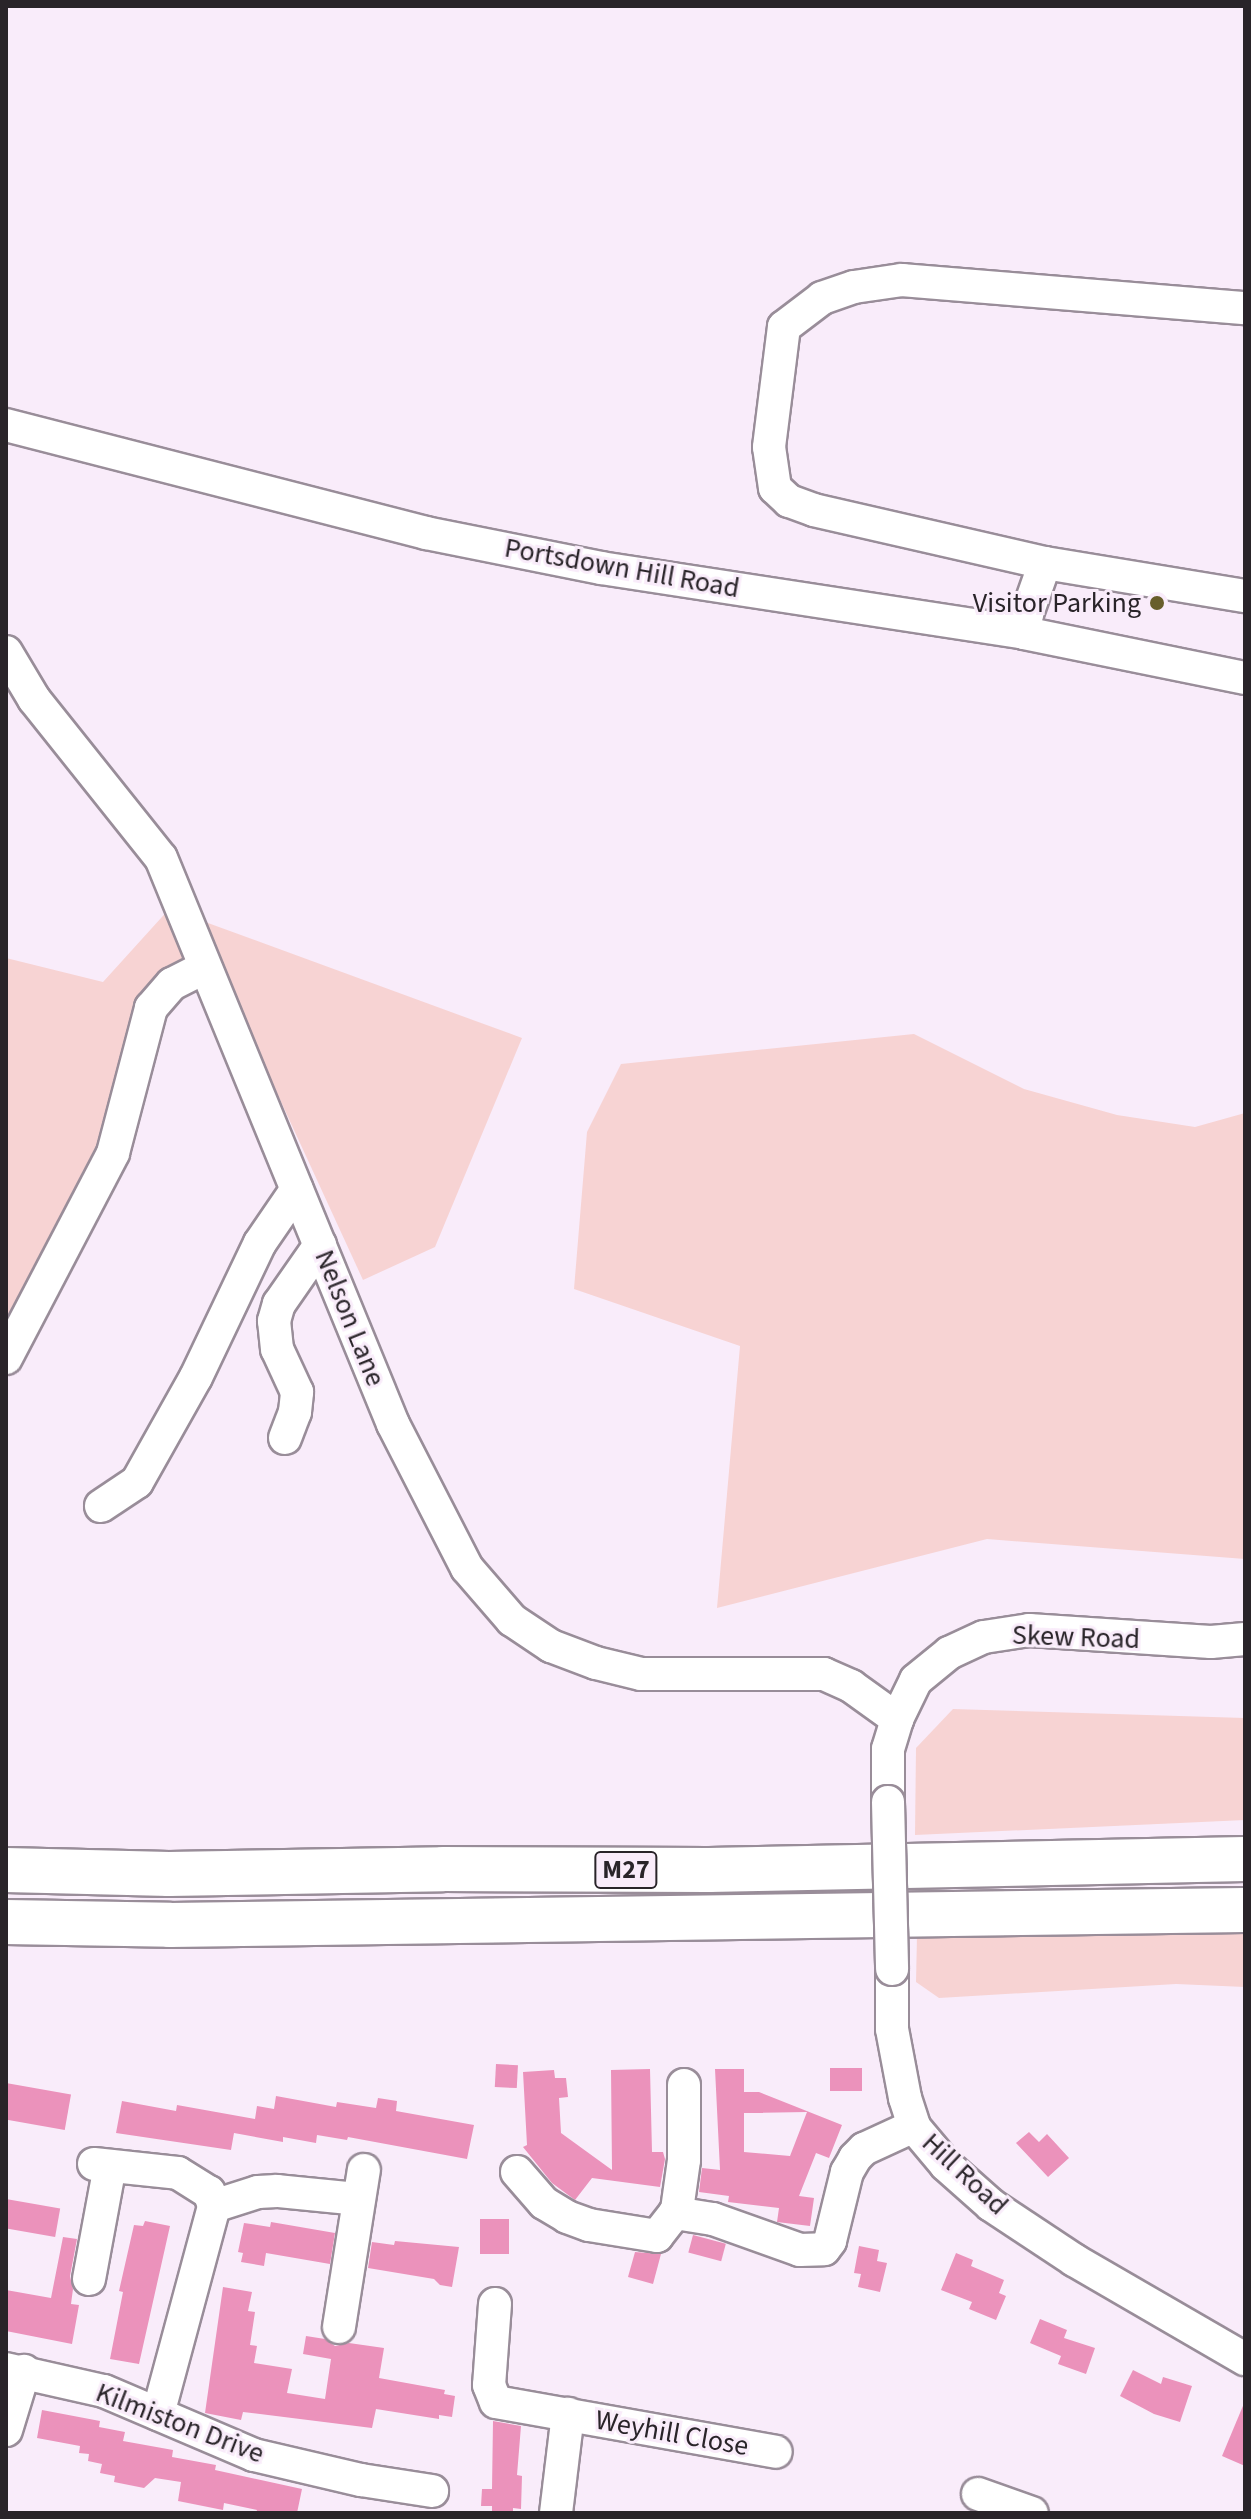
<!DOCTYPE html>
<style>
body{margin:0}
#map{position:relative;width:1251px;height:2519px;overflow:hidden;background:#f9ecfa;font-family:"Source Sans 3",sans-serif}
div>[style]{position:absolute}
[style*='--x']{left:calc(var(--x)*1px);top:calc(var(--y)*1px);width:calc(var(--w)*1px);rotate:calc(var(--a)*1deg)}
.green>*{inset:0;background:#f7d3d3}
.building>*{inset:0;background:#eb92bb;transform-origin:0 0}
.roads{filter:drop-shadow(2px 0 #998d99) drop-shadow(-2px 0 #998d99) drop-shadow(0 2px #998d99) drop-shadow(0 -2px #998d99)}
.minor>*{height:32px;margin:-16px;padding:0 16px;transform-origin:16px;border-radius:16px;background:#fff}
.highway>*{height:44px;margin:-22px;padding:0 22px;transform-origin:22px;border-radius:22px;background:#fff}
.bridges{filter:drop-shadow(2px 0 #998d99) drop-shadow(-2px 0 #998d99) drop-shadow(0 2px #998d99) drop-shadow(0 -2px #998d99)}
.minor-bridge>*{height:32px;margin:-16px;padding:0 16px;transform-origin:16px;border-radius:16px;background:#fff}
.dots>*{width:22px;height:22px;translate:-50% -50%;box-sizing:border-box;border:4px solid #f9ecfa;border-radius:50%}
span{translate:-50% -50%;white-space:nowrap;text-align:center;line-height:1.15;-webkit-text-stroke:6px #f9ecfa;paint-order:stroke}
.shield-label span{padding:2px 6px;background:#f9ecfa;border:2px solid;border-radius:6px;-webkit-text-stroke-width:0}
.shield-label{font-size:26px;color:#292429;font-weight:700}
.street-label{font-size:28px;color:#292429}
.poi-label{font-size:28px;color:#292429}
.right{translate:-100% -50%;text-align:right}
.frame{position:absolute;inset:0;border:8px solid #292429;pointer-events:none}
</style>
<div id="map">
<div class="green">
<i style="clip-path:polygon(171px 907px,194px 965px,6px 1328px,6px 958px,103px 982px)"></i>
<i style="clip-path:polygon(197px 919px,522px 1038px,435px 1247px,363px 1280px)"></i>
<i style="clip-path:polygon(914px 1034px,1024px 1089px,1117px 1115px,1195px 1127px,1245px 1113px,1245px 1559px,987px 1539px,717px 1608px,740px 1346px,574px 1289px,587px 1132px,621px 1064px)"></i>
<i style="clip-path:polygon(953px 1709px,1245px 1718px,1245px 1820px,915px 1835px,916px 1748px)"></i>
<i style="clip-path:polygon(1245px 1931px,1245px 1987px,1176px 1984px,939px 1998px,916px 1982px,917px 1935px)"></i>
</div>
<div class="building">
<i style="left:496px;top:2064px;width:22px;height:23px;rotate:3deg"></i>
<i style="left:830px;top:2068px;width:32px;height:23px"></i>
<i style="clip-path:polygon(650px 2069px,652px 2152px,663px 2152px,665px 2159px,660px 2187px,592px 2178px,575px 2200px,552px 2183px,523px 2147px,527px 2145px,523px 2072px,554px 2070px,555px 2078px,566px 2078px,568px 2097px,559px 2098px,561px 2133px,612px 2170px,611px 2070px)"></i>
<i style="clip-path:polygon(evenodd,715px 2069px,744px 2069px,744px 2092px,759px 2092px,842px 2125px,829px 2158px,816px 2153px,799px 2196px,814px 2198px,810px 2226px,777px 2222px,779px 2208px,728px 2202px,729px 2196px,699px 2192px,702px 2168px,720px 2170px,715px 2069px,807px 2112px,790px 2156px,744px 2152px,744px 2113px,807px 2112px)"></i>
<i style="left:6px;top:2083px;width:66px;height:36px;rotate:10deg"></i>
<i style="clip-path:polygon(276px 2096px,336px 2107px,337px 2102px,376px 2108px,378px 2098px,397px 2101px,396px 2111px,474px 2125px,467px 2159px,348px 2137px,347px 2140px,317px 2135px,316px 2143px,283px 2137px,283px 2142px,234px 2133px,231px 2150px,116px 2133px,122px 2101px,176px 2111px,177px 2105px,255px 2119px,257px 2106px,274px 2109px)"></i>
<i style="clip-path:polygon(1029px 2132px,1039px 2142px,1047px 2134px,1069px 2158px,1048px 2177px,1016px 2143px)"></i>
<i style="left:6px;top:2199px;width:55px;height:29px;rotate:10deg"></i>
<i style="left:480px;top:2219px;width:29px;height:35px"></i>
<i style="clip-path:polygon(145px 2221px,170px 2226px,139px 2364px,110px 2359px,123px 2292px,119px 2291px,134px 2225px,143px 2226px)"></i>
<i style="clip-path:polygon(271px 2222px,335px 2233px,330px 2264px,266px 2253px,264px 2266px,241px 2262px,243px 2253px,238px 2252px,244px 2223px,270px 2227px)"></i>
<i style="left:693px;top:2235px;width:34px;height:18px;rotate:15deg"></i>
<i style="clip-path:polygon(63px 2237px,77px 2239px,70px 2276px,73px 2289px,71px 2304px,79px 2305px,72px 2344px,6px 2331px,6px 2290px,51px 2298px)"></i>
<i style="clip-path:polygon(395px 2241px,459px 2247px,452px 2287px,440px 2285px,434px 2279px,368px 2268px,372px 2242px,394px 2245px)"></i>
<i style="clip-path:polygon(859px 2246px,879px 2250px,877px 2261px,887px 2263px,880px 2292px,858px 2287px,861px 2274px,854px 2273px)"></i>
<i style="clip-path:polygon(635px 2252px,661px 2254px,653px 2284px,628px 2277px)"></i>
<i style="clip-path:polygon(956px 2253px,973px 2260px,971px 2266px,1004px 2280px,999px 2293px,1006px 2296px,996px 2320px,969px 2309px,972px 2302px,941px 2290px)"></i>
<i style="clip-path:polygon(223px 2287px,252px 2292px,248px 2311px,255px 2312px,250px 2345px,257px 2346px,254px 2363px,292px 2369px,287px 2393px,325px 2399px,331px 2359px,303px 2354px,306px 2336px,325px 2339px,335px 2346px,349px 2343px,384px 2348px,379px 2378px,445px 2390px,444px 2394px,455px 2396px,452px 2417px,439px 2415px,439px 2419px,376px 2409px,372px 2428px,243px 2412px,241px 2420px,205px 2413px)"></i>
<i style="clip-path:polygon(1040px 2319px,1067px 2330px,1064px 2338px,1095px 2348px,1086px 2374px,1058px 2364px,1061px 2356px,1030px 2343px)"></i>
<i style="clip-path:polygon(1133px 2370px,1161px 2384px,1163px 2377px,1192px 2386px,1180px 2422px,1154px 2414px,1120px 2396px)"></i>
<i style="clip-path:polygon(1245px 2401px,1245px 2466px,1222px 2456px)"></i>
<i style="clip-path:polygon(42px 2410px,100px 2421px,99px 2427px,125px 2432px,123px 2441px,173px 2450px,172px 2457px,216px 2465px,215px 2470px,302px 2489px,297px 2513px,256px 2513px,257px 2510px,224px 2503px,223px 2510px,178px 2501px,181px 2482px,155px 2478px,144px 2488px,114px 2482px,115px 2476px,100px 2473px,102px 2464px,88px 2461px,89px 2454px,79px 2453px,80px 2446px,37px 2438px)"></i>
<i style="clip-path:polygon(493px 2421px,521px 2426px,517px 2475px,522px 2476px,521px 2509px,513px 2508px,513px 2513px,492px 2513px,492px 2506px,481px 2506px,482px 2489px,492px 2489px)"></i>
</div>
<div class="roads">
<div class="minor">
<i style="--x:6;--y:425;--w:434;--a:14.4"></i>
<i style="--x:426;--y:533;--w:178;--a:11.3"></i>
<i style="--x:601;--y:568;--w:428;--a:8.7"></i>
<i style="--x:1024;--y:633;--w:226;--a:11.5"></i>
<i style="--x:1045;--y:563;--w:237;--a:-167.1"></i>
<i style="--x:814;--y:510;--w:27;--a:-160"></i>
<i style="--x:789;--y:501;--w:19;--a:-137"></i>
<i style="--x:775;--y:488;--w:41;--a:-98.3"></i>
<i style="--x:769;--y:447;--w:121;--a:-82.9"></i>
<i style="--x:784;--y:327;--w:48;--a:-37.3"></i>
<i style="--x:822;--y:298;--w:34;--a:-19"></i>
<i style="--x:854;--y:287;--w:49;--a:-8.3"></i>
<i style="--x:902;--y:280;--w:344;--a:4.7"></i>
<i style="--x:1024;--y:633;--w:19;--a:-81"></i>
<i style="--x:1027;--y:614;--w:54;--a:-70.6"></i>
<i style="--x:1045;--y:563;--w:203;--a:9.4"></i>
<i style="--x:6;--y:652;--w:55;--a:59.2"></i>
<i style="--x:34;--y:699;--w:203;--a:51.4"></i>
<i style="--x:161;--y:858;--w:612;--a:67.71"></i>
<i style="--x:393;--y:1424;--w:162;--a:62.8"></i>
<i style="--x:467;--y:1568;--w:69;--a:49.1"></i>
<i style="--x:512;--y:1620;--w:47;--a:33.7"></i>
<i style="--x:551;--y:1646;--w:48;--a:20.7"></i>
<i style="--x:596;--y:1663;--w:46;--a:13.7"></i>
<i style="--x:641;--y:1674;--w:183;--a:0"></i>
<i style="--x:824;--y:1674;--w:30;--a:24"></i>
<i style="--x:851;--y:1686;--w:57;--a:35.7"></i>
<i style="--x:6;--y:1358;--w:231;--a:-62.4"></i>
<i style="--x:113;--y:1153;--w:150;--a:-75.3"></i>
<i style="--x:151;--y:1008;--w:32;--a:-49"></i>
<i style="--x:172;--y:984;--w:37;--a:-27"></i>
<i style="--x:285;--y:1438;--w:28;--a:-69"></i>
<i style="--x:295;--y:1412;--w:20;--a:-84"></i>
<i style="--x:297;--y:1392;--w:47;--a:-114.9"></i>
<i style="--x:277;--y:1349;--w:28;--a:-96"></i>
<i style="--x:274;--y:1321;--w:18;--a:-74"></i>
<i style="--x:279;--y:1304;--w:72;--a:-55.2"></i>
<i style="--x:101;--y:1506;--w:43;--a:-33.7"></i>
<i style="--x:137;--y:1482;--w:120;--a:-60.7"></i>
<i style="--x:196;--y:1377;--w:148;--a:-64.5"></i>
<i style="--x:260;--y:1243;--w:65;--a:-55.6"></i>
<i style="--x:888;--y:1802;--w:53;--a:-90"></i>
<i style="--x:888;--y:1749;--w:31;--a:-73"></i>
<i style="--x:897;--y:1719;--w:43;--a:-64"></i>
<i style="--x:916;--y:1680;--w:43;--a:-39.3"></i>
<i style="--x:949;--y:1653;--w:38;--a:-25"></i>
<i style="--x:984;--y:1637;--w:46;--a:-8.8"></i>
<i style="--x:1029;--y:1630;--w:182;--a:3.8"></i>
<i style="--x:1211;--y:1642;--w:34;--a:-5"></i>
<i style="--x:892;--y:1969;--w:60;--a:90"></i>
<i style="--x:892;--y:2029;--w:70;--a:79.3"></i>
<i style="--x:905;--y:2098;--w:32;--a:72"></i>
<i style="--x:915;--y:2128;--w:48;--a:50"></i>
<i style="--x:946;--y:2165;--w:60;--a:41.6"></i>
<i style="--x:991;--y:2205;--w:100;--a:33.5"></i>
<i style="--x:1074;--y:2260;--w:198;--a:30.1"></i>
<i style="--x:94;--y:2164;--w:84;--a:6.1"></i>
<i style="--x:178;--y:2173;--w:36;--a:32"></i>
<i style="--x:209;--y:2192;--w:15;--a:70"></i>
<i style="--x:517;--y:2172;--w:41;--a:48.9"></i>
<i style="--x:544;--y:2203;--w:27;--a:31"></i>
<i style="--x:567;--y:2217;--w:23;--a:20"></i>
<i style="--x:589;--y:2225;--w:69;--a:9.2"></i>
<i style="--x:657;--y:2236;--w:33;--a:-52"></i>
<i style="--x:677;--y:2210;--w:50;--a:-82"></i>
<i style="--x:684;--y:2160;--w:75;--a:-90"></i>
<i style="--x:675;--y:2213;--w:38;--a:9"></i>
<i style="--x:713;--y:2219;--w:92;--a:19.6"></i>
<i style="--x:800;--y:2250;--w:24;--a:-2"></i>
<i style="--x:824;--y:2249;--w:10;--a:-53"></i>
<i style="--x:830;--y:2241;--w:71;--a:-76.2"></i>
<i style="--x:847;--y:2172;--w:16;--a:-60"></i>
<i style="--x:855;--y:2158;--w:13;--a:-45"></i>
<i style="--x:864;--y:2149;--w:55;--a:-24.7"></i>
<i style="--x:89;--y:2279;--w:115;--a:-79.5"></i>
<i style="--x:495;--y:2304;--w:81;--a:94.2"></i>
<i style="--x:489;--y:2385;--w:18;--a:68"></i>
<i style="--x:496;--y:2402;--w:284;--a:10.1"></i>
<i style="--x:339;--y:2327;--w:159;--a:-81"></i>
<i style="--x:6;--y:2369;--w:100;--a:12.7"></i>
<i style="--x:104;--y:2391;--w:163;--a:23.1"></i>
<i style="--x:254;--y:2455;--w:110;--a:13.2"></i>
<i style="--x:361;--y:2480;--w:72;--a:8.8"></i>
<i style="--x:158;--y:2414;--w:215;--a:-74.9"></i>
<i style="--x:214;--y:2206;--w:46;--a:-17.7"></i>
<i style="--x:258;--y:2192;--w:19;--a:-3"></i>
<i style="--x:277;--y:2191;--w:82;--a:5.6"></i>
<i style="--x:6;--y:2430;--w:62;--a:-73"></i>
<i style="--x:978;--y:2494;--w:57;--a:19.4"></i>
<i style="--x:556;--y:2513;--w:100;--a:-83.1"></i>
</div>
<div class="highway">
<i style="--x:6;--y:1870;--w:163;--a:1.4"></i>
<i style="--x:169;--y:1874;--w:274;--a:-1"></i>
<i style="--x:443;--y:1869;--w:266;--a:0.2"></i>
<i style="--x:709;--y:1870;--w:536;--a:-1.18"></i>
<i style="--x:6;--y:1922;--w:164;--a:1"></i>
<i style="--x:170;--y:1925;--w:1075;--a:-0.8"></i>
</div>
</div>
<div class="bridges">
<div class="minor-bridge">
<i style="--x:888;--y:1802;--w:167;--a:88.6"></i>
</div>
</div>
<div class="dots">
<i style="left:1157px;top:603px;background:#685e2b"></i>
</div>
<div class="shield-label">
<span style="left:626px;top:1870px">M27</span>
</div>
<div class="street-label">
<span style="left:622px;top:568px;rotate:10deg">Portsdown Hill Road</span>
<span style="left:350px;top:1318px;rotate:68deg">Nelson Lane</span>
<span style="left:1076px;top:1637px;rotate:2deg">Skew Road</span>
<span style="left:965px;top:2174px;rotate:43deg">Hill Road</span>
<span style="left:180px;top:2423px;rotate:21deg">Kilmiston Drive</span>
<span style="left:672px;top:2433px;rotate:10deg">Weyhill Close</span>
</div>
<div class="poi-label">
<span class="right" style="left:1141px;top:603px">Visitor Parking</span>
</div>
<div class="frame"></div>
</div>
